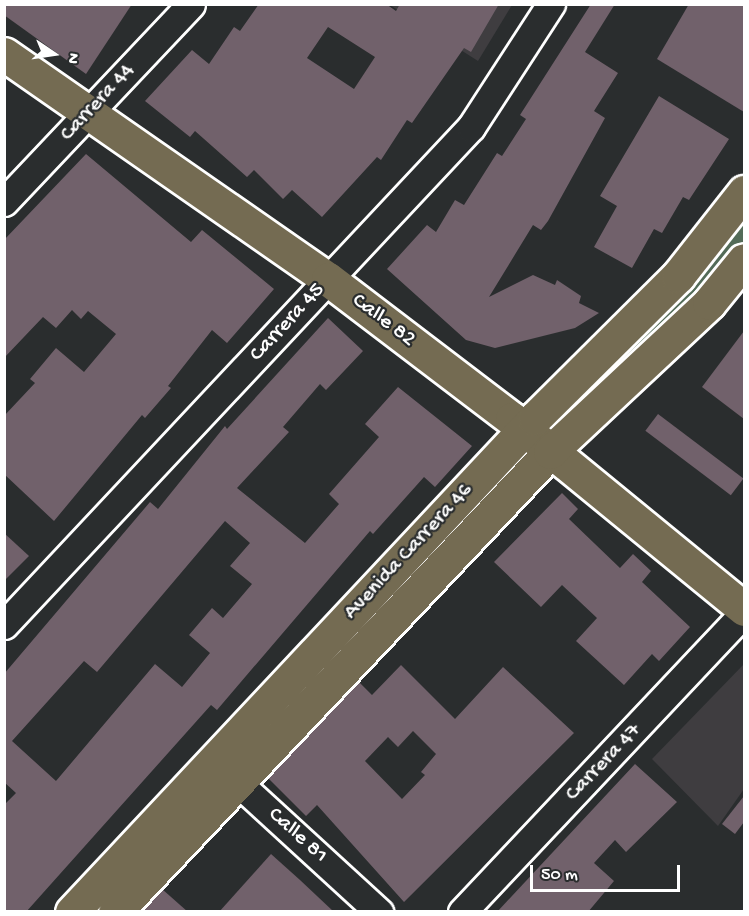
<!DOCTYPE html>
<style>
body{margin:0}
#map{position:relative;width:749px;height:916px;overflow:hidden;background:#2a2d2e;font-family:"Gochi Hand",sans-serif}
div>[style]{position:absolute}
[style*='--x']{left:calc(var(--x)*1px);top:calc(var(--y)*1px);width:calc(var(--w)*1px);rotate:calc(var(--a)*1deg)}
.built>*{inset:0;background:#3f3d40}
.green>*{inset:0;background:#536b58}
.building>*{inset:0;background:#71616b;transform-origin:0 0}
.roads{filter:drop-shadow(2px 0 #fff) drop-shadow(-2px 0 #fff) drop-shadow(0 2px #fff) drop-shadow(0 -2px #fff)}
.minor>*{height:27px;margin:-13.5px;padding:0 13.5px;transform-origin:13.5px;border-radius:13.5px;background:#2a2d2e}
.major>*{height:33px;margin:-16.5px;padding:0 16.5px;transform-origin:16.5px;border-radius:16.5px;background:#746b52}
span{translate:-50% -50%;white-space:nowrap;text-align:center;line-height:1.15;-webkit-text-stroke:4.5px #2a2d2e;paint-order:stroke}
.street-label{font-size:22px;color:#fff}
.frame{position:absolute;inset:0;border:6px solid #fff;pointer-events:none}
.north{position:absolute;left:24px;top:24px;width:60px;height:60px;-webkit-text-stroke:4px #2a2d2e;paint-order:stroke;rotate:103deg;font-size:16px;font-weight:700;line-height:24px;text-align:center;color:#fff}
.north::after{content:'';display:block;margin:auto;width:21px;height:27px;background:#fff;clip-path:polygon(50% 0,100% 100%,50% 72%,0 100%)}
.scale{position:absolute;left:530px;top:865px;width:150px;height:27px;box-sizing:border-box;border:3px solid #fff;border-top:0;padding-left:8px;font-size:18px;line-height:21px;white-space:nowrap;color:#fff;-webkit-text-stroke:4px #2a2d2e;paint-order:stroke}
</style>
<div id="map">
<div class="built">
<i style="clip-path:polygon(390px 5px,512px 5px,478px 61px)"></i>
<i style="clip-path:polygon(744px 664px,744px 789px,718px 826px,652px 759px)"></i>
</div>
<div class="green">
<i style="clip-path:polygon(744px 211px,744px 241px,721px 272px,569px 421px,556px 411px)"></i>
</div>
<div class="building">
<i style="clip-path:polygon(4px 4px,132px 4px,86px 74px,4px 15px)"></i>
<i style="clip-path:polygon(evenodd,259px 4px,386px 4px,396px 11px,400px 4px,499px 4px,471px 52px,464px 48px,412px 123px,407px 120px,381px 160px,377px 157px,322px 217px,292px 190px,283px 199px,254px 170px,247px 177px,195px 131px,190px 137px,145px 101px,192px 50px,209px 64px,234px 27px,240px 31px,259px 4px,328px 27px,375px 57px,354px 89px,307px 58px,328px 27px)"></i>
<i style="clip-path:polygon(591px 4px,615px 4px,585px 52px,618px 73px,594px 111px,605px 118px,548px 221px,541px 230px,533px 225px,489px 297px,533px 275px,555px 285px,557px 280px,581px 296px,579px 303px,599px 313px,575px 328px,495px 348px,466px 340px,387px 269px,427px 225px,436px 232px,455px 200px,464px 205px,497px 153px,502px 156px,526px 119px,520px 115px)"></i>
<i style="clip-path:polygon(689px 4px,744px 4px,744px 112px,657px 59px)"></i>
<i style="clip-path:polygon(659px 96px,729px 139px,689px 200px,683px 197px,662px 233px,654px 229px,632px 268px,594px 247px,617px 206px,600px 196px)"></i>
<i style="clip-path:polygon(86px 154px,191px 242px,202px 230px,274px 289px,227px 343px,212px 330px,168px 386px,171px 388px,145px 418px,142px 415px,54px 521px,4px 474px,4px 416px,35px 383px,30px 379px,56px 348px,84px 372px,116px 334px,88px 311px,81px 319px,72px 310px,56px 328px,43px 317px,4px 358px,4px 240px)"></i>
<i style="clip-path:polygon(evenodd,328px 318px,363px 351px,326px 390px,320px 384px,283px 427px,289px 432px,237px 488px,305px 543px,339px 504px,329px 494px,379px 437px,365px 424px,398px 387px,472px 446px,435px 487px,424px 477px,373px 534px,370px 531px,217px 710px,211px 705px,26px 912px,4px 912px,4px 805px,16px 793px,4px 782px,4px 674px,150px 502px,158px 509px,225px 426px,227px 429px,328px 318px,225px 521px,250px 543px,230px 566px,252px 584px,223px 618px,212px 608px,189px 635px,210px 653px,182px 687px,155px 664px,56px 781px,12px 741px,84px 661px,97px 672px,225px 521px)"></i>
<i style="clip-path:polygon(744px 331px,744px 419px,702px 387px)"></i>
<i style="left:658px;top:414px;width:107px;height:21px;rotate:37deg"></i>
<i style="clip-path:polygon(562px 493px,578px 509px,569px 519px,620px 568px,633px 554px,651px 571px,642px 582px,690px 627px,659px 661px,652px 654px,624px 685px,576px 641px,597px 618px,562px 585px,541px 607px,494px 562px)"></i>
<i style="clip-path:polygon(4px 533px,29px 556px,4px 581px)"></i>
<i style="clip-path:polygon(evenodd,401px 665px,455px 719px,503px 667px,574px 733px,404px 902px,317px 805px,306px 816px,268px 778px,359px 682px,372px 695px,401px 665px,413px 731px,436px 754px,421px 772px,425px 775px,402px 799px,365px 761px,388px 737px,398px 747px,413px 731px)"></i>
<i style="clip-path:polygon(635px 764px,677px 802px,626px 852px,615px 840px,594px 863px,614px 881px,588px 912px,497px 912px)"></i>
<i style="clip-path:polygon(744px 796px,744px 822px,735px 834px,722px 824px)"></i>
<i style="clip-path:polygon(271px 854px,300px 880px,334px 912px,219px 912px)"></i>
<i style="clip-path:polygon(162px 889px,188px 912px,141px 912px)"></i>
</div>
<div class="roads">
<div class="minor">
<i style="--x:4;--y:202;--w:272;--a:-46.6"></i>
<i style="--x:4;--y:625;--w:683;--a:-46.84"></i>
<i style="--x:471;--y:127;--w:147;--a:-57"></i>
<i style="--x:223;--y:769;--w:212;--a:42.5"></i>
<i style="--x:462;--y:912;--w:411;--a:-46.7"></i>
</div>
<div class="major">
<i style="--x:4;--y:54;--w:394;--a:34.8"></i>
<i style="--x:328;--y:279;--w:231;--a:37.3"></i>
<i style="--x:512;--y:419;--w:300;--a:39.3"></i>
<i style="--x:72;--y:912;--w:677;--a:-46.86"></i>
<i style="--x:535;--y:418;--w:202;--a:-44.8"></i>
<i style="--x:678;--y:276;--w:107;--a:-51.8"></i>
<i style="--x:115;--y:912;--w:633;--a:-46.6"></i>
<i style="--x:550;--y:452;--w:218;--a:-43.1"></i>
<i style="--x:709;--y:303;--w:55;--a:-50.9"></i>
</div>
</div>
<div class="street-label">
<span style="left:98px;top:103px;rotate:-47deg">Carrera 44</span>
<span style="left:383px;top:321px;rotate:37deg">Calle 82</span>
<span style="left:288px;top:323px;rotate:-47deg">Carrera 45</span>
<span style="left:409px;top:552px;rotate:-47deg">Avenida Carrera 46</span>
<span style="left:604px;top:763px;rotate:-46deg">Carrera 47</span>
<span style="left:297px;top:836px;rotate:42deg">Calle 81</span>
</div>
<div class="frame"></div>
<div class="north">N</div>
<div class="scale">50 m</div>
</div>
